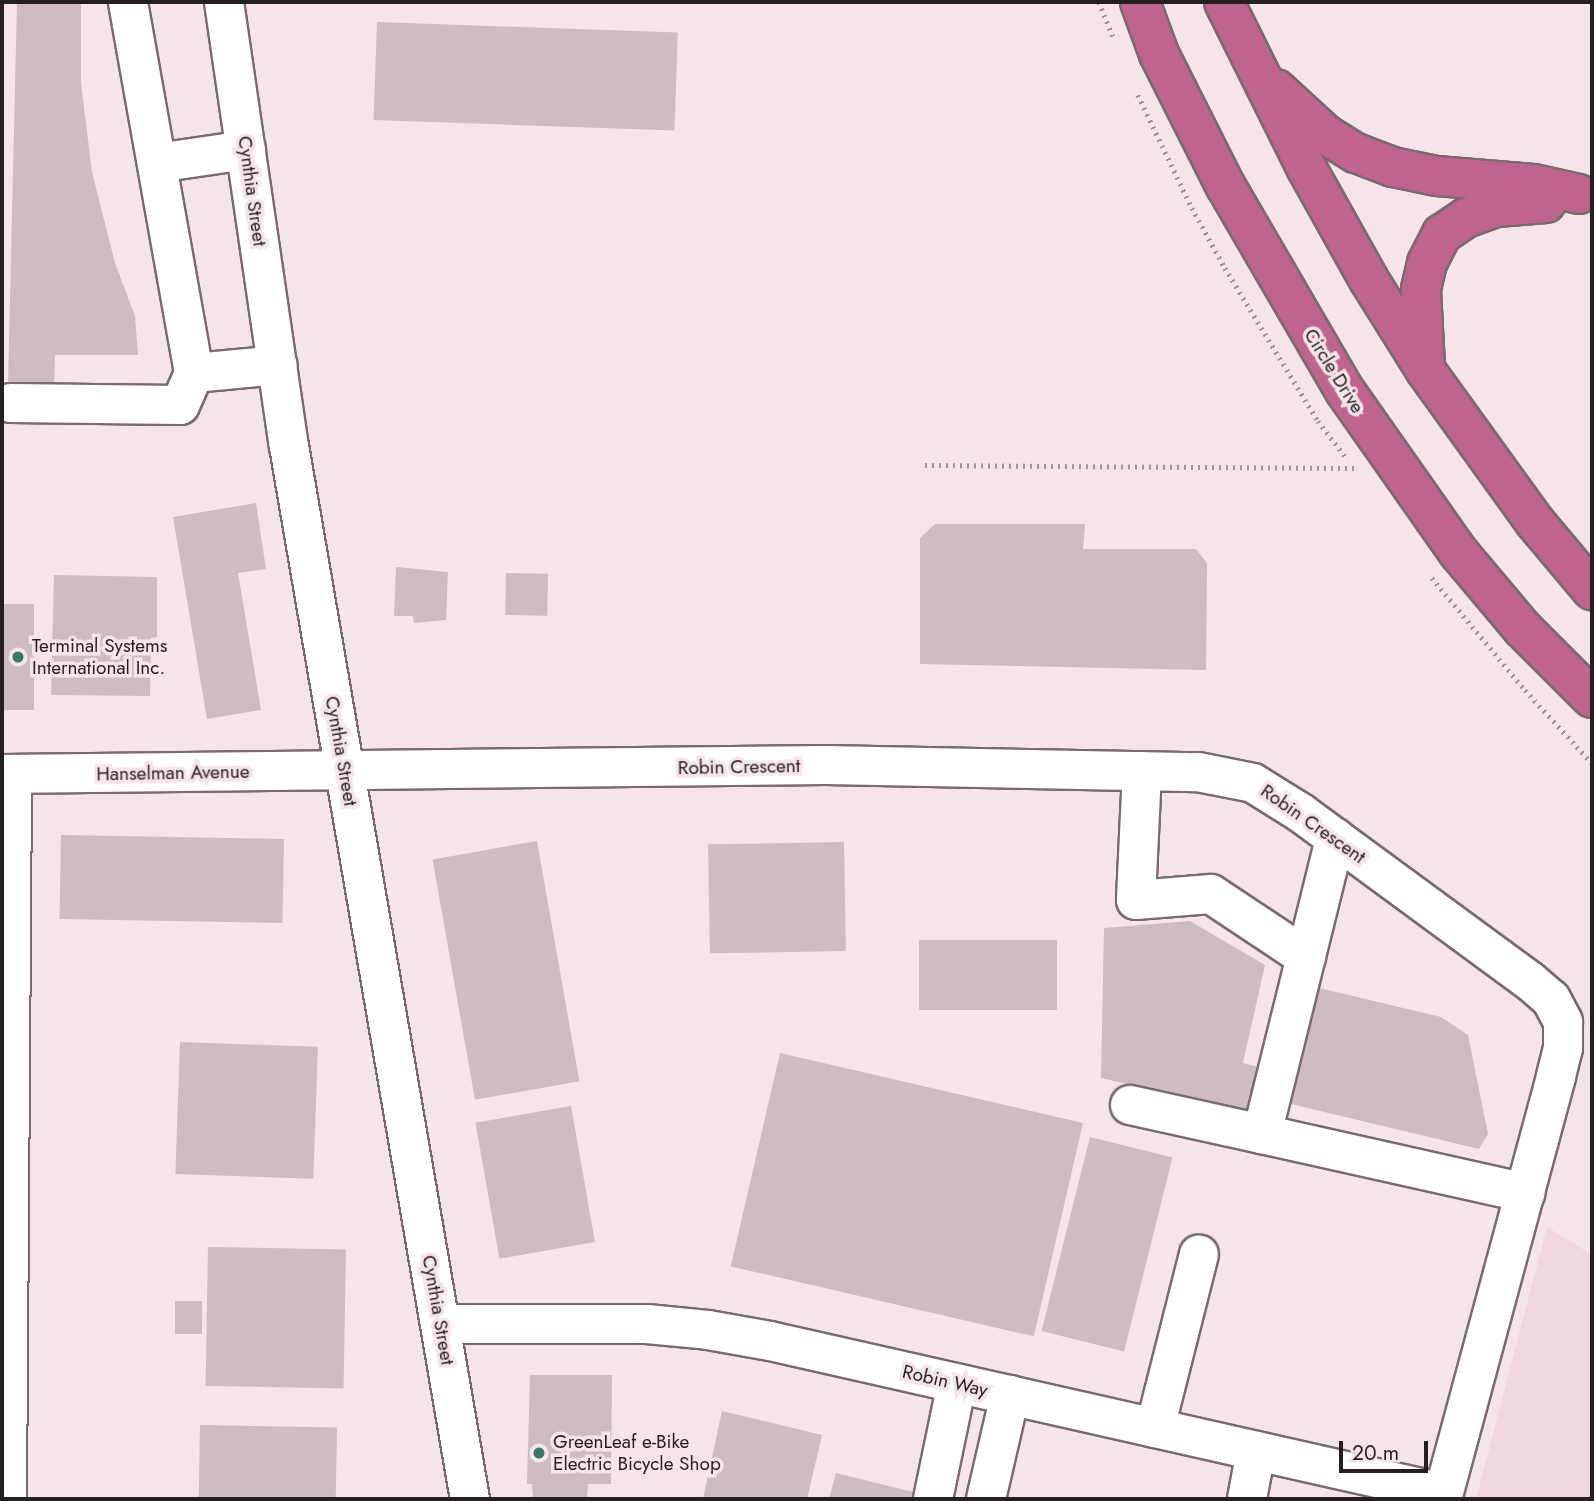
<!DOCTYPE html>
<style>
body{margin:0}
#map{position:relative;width:1594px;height:1501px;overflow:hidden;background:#f5e4ea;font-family:Jost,sans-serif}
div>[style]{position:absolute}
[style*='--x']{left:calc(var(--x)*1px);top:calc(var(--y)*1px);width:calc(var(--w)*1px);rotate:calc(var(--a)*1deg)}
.built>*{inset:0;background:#f0d6e0}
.building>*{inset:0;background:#cdbcc2;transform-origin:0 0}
.path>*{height:4.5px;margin-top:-2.25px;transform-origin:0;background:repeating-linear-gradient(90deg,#a19498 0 2px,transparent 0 7px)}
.roads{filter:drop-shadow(2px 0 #796a70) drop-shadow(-2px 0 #796a70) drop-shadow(0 2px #796a70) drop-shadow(0 -2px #796a70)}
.minor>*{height:38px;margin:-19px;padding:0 19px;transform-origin:19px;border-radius:19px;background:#fff}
.highway>*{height:38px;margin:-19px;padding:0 19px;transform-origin:19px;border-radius:19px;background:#bf648d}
.dots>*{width:19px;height:19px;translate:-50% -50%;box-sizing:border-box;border:4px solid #f5e4ea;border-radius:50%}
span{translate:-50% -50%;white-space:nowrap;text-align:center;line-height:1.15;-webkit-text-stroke:7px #f5e4ea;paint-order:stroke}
.street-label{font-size:19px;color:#251f21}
.poi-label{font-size:19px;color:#251f21}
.left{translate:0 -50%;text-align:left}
.frame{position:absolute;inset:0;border:4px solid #251f21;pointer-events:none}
.scale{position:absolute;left:1339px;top:1441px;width:89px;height:32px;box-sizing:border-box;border:4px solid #251f21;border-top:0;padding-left:9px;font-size:21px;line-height:24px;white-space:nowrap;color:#251f21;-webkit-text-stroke:5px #f5e4ea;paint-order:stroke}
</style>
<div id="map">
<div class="built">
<i style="clip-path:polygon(1547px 1227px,1592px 1255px,1592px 1499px,1476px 1499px)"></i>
</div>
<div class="building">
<i style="clip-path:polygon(17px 2px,81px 2px,81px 83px,92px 172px,115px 263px,135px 316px,138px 355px,55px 355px,54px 387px,8px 385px)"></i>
<i style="left:377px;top:22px;width:301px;height:98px;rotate:2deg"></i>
<i style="clip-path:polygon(256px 503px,266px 569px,238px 573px,261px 710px,207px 719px,173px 517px)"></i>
<i style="clip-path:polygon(935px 524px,1085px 524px,1083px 549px,1196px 549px,1207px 563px,1206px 670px,920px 664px,920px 538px)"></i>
<i style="clip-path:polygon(396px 567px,448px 572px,446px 620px,414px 623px,413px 616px,394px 616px)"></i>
<i style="left:506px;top:573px;width:42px;height:42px;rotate:1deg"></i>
<i style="clip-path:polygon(54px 575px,157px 577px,157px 637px,151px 638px,150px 696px,51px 695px)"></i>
<i style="left:2px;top:604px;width:32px;height:106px"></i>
<i style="left:61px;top:835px;width:223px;height:84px;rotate:1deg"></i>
<i style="left:537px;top:841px;width:244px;height:106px;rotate:80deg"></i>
<i style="left:844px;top:842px;width:109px;height:136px;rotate:89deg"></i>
<i style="clip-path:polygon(1190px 921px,1265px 965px,1243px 1063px,1263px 1068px,1257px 1101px,1245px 1111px,1101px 1078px,1104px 928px)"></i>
<i style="left:1057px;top:940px;width:70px;height:138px;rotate:90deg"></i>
<i style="clip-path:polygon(1315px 987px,1441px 1017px,1468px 1035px,1488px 1134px,1479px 1149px,1287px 1103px)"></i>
<i style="left:180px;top:1042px;width:138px;height:132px;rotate:2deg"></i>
<i style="left:780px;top:1053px;width:311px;height:219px;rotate:13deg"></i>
<i style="left:571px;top:1106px;width:138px;height:97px;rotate:80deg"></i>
<i style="left:1090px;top:1137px;width:85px;height:200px;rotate:14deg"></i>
<i style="left:208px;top:1247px;width:138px;height:139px;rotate:1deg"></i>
<i style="left:175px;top:1301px;width:27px;height:33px"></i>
<i style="clip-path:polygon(530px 1375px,612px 1375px,611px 1484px,588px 1484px,587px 1499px,533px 1499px,532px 1484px,527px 1484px)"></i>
<i style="clip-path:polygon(722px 1411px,822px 1435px,807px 1499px,703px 1499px)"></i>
<i style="left:200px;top:1425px;width:137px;height:74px;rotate:1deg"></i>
<i style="clip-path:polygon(836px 1473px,913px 1492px,912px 1499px,829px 1499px)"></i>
</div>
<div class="path">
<i style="--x:1099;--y:2;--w:37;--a:68"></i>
<i style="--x:1138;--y:95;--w:125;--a:64.5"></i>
<i style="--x:1192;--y:208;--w:68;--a:61.2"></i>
<i style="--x:1225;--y:268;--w:179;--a:58.7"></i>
<i style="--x:1318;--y:421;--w:49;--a:52.4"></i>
<i style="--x:925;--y:465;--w:429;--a:0.4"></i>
<i style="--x:1432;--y:578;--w:146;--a:50.3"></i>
<i style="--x:1525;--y:690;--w:99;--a:47.5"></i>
</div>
<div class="roads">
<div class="minor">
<i style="--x:224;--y:2;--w:449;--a:81.7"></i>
<i style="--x:289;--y:446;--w:1068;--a:80.25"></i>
<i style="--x:157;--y:163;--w:90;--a:-8.3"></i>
<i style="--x:194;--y:373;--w:84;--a:-5.4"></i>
<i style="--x:11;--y:403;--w:169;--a:0.7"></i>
<i style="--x:180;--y:405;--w:35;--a:-66"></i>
<i style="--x:194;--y:373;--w:377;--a:-100.1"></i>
<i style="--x:1142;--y:771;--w:129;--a:92.7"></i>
<i style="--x:1136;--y:900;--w:75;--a:-4.6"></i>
<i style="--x:1211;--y:894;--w:114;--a:33.6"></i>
<i style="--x:2;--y:774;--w:824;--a:-0.63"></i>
<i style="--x:826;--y:765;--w:372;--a:1.1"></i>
<i style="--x:1198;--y:772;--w:56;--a:11.3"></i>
<i style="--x:1253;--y:783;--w:57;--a:32"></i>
<i style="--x:1301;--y:813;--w:284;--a:36.3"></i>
<i style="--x:1530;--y:981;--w:28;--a:41"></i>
<i style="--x:1551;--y:999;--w:26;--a:62"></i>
<i style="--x:1563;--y:1022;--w:26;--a:90"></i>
<i style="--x:1563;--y:1048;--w:30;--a:104"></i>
<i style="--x:1556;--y:1077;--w:437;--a:105.1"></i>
<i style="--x:1130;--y:1105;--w:135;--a:12.4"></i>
<i style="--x:1262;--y:1134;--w:305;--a:-76.1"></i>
<i style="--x:1262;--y:1134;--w:270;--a:12.6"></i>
<i style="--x:441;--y:1324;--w:206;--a:0"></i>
<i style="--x:647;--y:1324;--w:61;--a:5.6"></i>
<i style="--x:708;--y:1330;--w:63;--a:10.1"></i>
<i style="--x:770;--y:1341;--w:690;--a:12.73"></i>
<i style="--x:1155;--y:1428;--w:179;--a:-75.8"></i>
<i style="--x:7;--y:1499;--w:724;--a:-89.6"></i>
<i style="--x:933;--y:1499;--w:118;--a:-78.3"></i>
<i style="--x:986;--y:1499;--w:107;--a:-77"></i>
<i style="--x:1247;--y:1499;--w:49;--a:-79.4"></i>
</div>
<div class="highway">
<i style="--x:1140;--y:2;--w:55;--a:69.9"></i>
<i style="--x:1159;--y:54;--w:147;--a:63.3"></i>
<i style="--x:1225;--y:185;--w:238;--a:59.8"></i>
<i style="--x:1345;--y:391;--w:198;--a:54.9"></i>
<i style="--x:1459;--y:553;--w:98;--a:50"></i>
<i style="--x:1522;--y:628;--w:99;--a:45"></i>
<i style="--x:1224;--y:2;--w:186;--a:63.6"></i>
<i style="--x:1307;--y:169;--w:127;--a:60.8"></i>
<i style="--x:1369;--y:280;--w:107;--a:57.9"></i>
<i style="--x:1426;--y:371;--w:186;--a:54.2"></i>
<i style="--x:1535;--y:522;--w:89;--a:50"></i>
<i style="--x:1276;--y:89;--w:67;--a:42.6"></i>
<i style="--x:1325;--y:134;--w:36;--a:32"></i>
<i style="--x:1356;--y:153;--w:40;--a:21"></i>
<i style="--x:1393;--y:167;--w:45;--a:11.6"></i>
<i style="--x:1437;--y:176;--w:97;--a:4.7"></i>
<i style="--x:1534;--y:184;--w:46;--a:12.5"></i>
<i style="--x:1425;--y:366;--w:77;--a:-93"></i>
<i style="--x:1421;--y:289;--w:27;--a:-77"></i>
<i style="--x:1427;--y:263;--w:33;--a:-63"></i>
<i style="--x:1442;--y:234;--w:29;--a:-34"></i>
<i style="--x:1466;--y:218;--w:33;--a:-20"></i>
<i style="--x:1497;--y:207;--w:49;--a:-4.7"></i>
</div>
</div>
<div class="dots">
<i style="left:18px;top:657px;background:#387866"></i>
<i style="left:539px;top:1453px;background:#387866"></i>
</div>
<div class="street-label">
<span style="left:252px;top:191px;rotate:82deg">Cynthia Street</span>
<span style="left:1334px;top:371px;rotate:58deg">Circle Drive</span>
<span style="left:341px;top:751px;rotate:80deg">Cynthia Street</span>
<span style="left:739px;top:767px;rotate:-1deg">Robin Crescent</span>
<span style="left:173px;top:773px;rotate:-1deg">Hanselman Avenue</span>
<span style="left:1313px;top:824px;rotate:35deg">Robin Crescent</span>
<span style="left:438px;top:1310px;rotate:80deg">Cynthia Street</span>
<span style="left:945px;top:1381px;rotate:13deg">Robin Way</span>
</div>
<div class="poi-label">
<span class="left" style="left:32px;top:657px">Terminal Systems<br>International Inc.</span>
<span class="left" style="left:553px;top:1453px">GreenLeaf e-Bike<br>Electric Bicycle Shop</span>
</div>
<div class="frame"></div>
<div class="scale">20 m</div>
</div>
